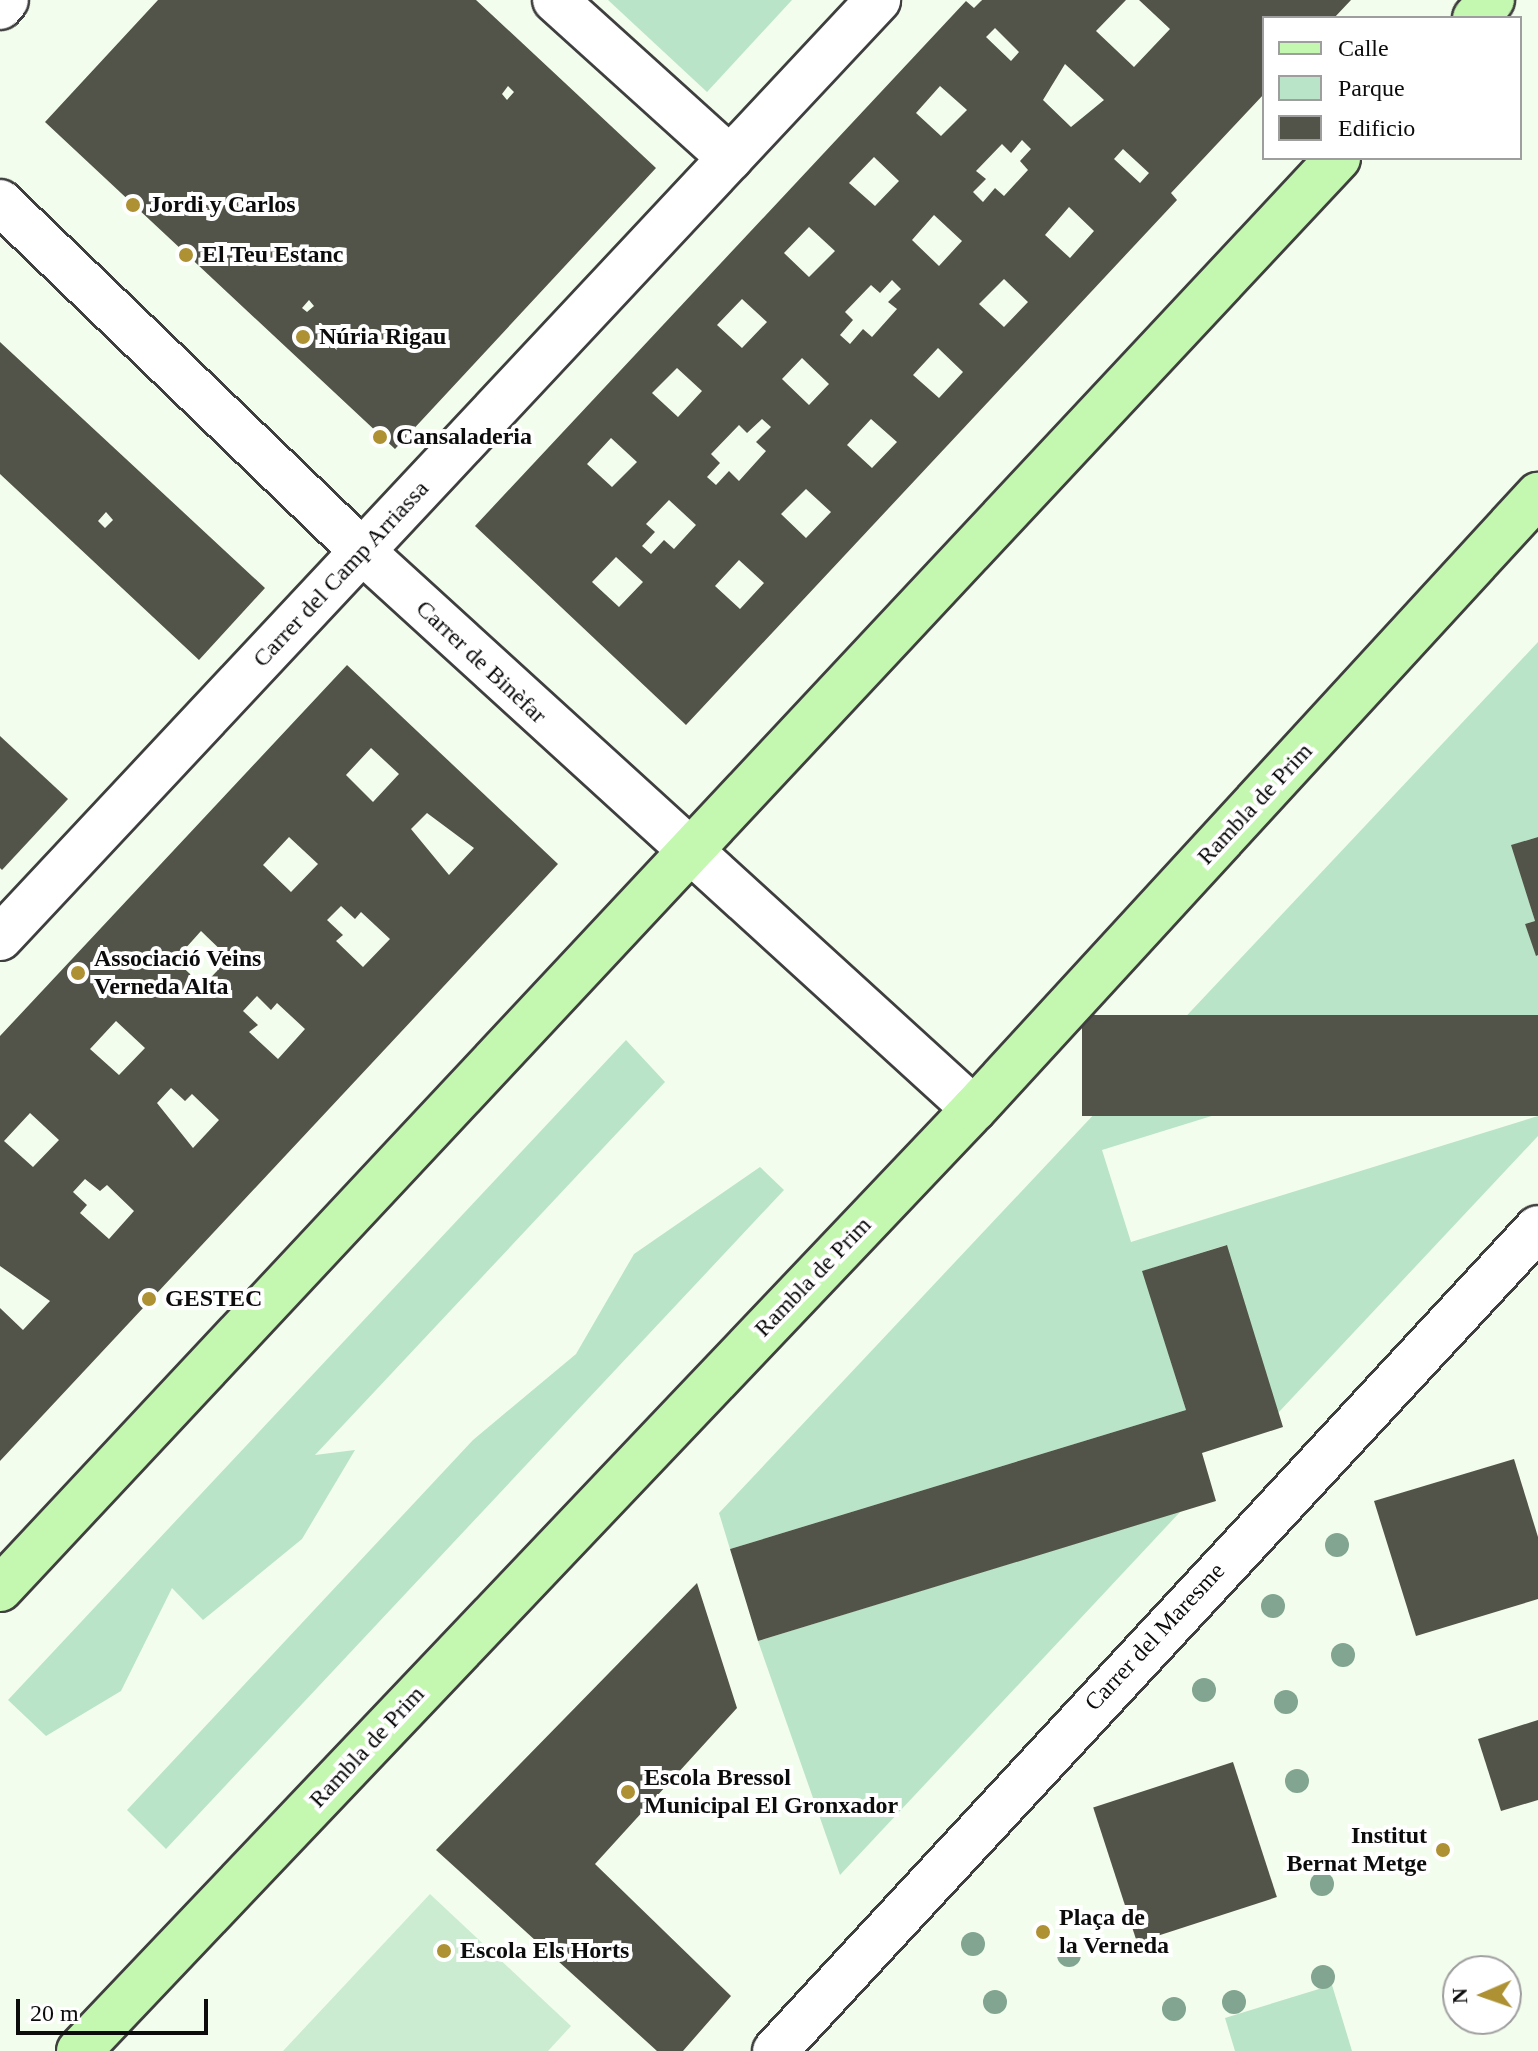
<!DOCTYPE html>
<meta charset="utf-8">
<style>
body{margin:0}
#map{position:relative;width:1538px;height:2051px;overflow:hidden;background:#f3fded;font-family:Georgia,serif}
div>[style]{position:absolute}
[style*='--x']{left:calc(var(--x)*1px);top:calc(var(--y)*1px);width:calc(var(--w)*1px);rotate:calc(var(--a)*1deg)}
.green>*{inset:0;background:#bae4c7}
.pitch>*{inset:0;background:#cbecd0}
.building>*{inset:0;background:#52544a;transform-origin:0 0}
.roads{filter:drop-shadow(2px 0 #3f3f3f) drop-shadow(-2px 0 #3f3f3f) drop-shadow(0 2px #3f3f3f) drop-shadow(0 -2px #3f3f3f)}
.minor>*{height:44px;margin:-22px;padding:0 22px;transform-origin:22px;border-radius:22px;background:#fff}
.secondary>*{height:44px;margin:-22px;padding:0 22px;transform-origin:22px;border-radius:22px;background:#c4f7af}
.trees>*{width:24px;height:24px;margin:-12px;border-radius:50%;background:#81a591}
.dots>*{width:22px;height:22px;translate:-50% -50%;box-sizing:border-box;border:4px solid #fff;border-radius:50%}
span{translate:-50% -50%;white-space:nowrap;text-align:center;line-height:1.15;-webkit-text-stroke:8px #fff;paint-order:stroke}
.poi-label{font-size:24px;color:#0c0c0c;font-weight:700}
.left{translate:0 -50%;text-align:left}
.right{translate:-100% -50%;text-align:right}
.street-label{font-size:24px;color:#0c0c0c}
.legend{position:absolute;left:1262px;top:16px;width:260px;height:144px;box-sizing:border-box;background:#fff;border:2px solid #9e9e9e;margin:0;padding:10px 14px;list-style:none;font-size:24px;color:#0c0c0c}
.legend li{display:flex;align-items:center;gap:16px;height:40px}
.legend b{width:40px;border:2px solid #9e9e9e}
.north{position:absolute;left:1442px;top:1955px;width:80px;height:80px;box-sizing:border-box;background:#fff;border:2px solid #9e9e9e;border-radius:50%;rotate:268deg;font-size:22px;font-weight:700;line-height:32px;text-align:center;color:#0c0c0c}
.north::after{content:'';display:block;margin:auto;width:28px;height:36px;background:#ad9133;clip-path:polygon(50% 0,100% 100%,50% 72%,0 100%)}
.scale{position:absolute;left:16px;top:1999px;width:192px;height:36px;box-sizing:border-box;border:4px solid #0c0c0c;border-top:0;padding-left:10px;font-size:24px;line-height:28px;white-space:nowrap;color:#0c0c0c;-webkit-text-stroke:6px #fff;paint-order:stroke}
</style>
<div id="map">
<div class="green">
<i style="clip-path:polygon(608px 0,792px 0,707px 92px)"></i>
<i style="clip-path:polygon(1538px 642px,1538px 837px,1512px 845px,1535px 921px,1525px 924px,1538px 955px,1538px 1015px,1102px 1150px,1131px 1242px,1538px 1116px,1538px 1136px,1278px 1413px,1226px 1245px,1143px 1271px,1186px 1410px,730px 1549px,719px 1513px)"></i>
<i style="clip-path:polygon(626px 1040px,665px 1082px,315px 1455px,355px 1450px,302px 1539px,203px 1620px,172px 1588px,121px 1691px,46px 1736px,8px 1700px)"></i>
<i style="clip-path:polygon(760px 1167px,784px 1190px,166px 1849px,127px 1810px,473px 1440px,576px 1354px,634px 1254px)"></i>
<i style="clip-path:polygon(1181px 1511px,840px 1875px,758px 1641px)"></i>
<i style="clip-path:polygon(1332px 1985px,1352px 2051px,1235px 2051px,1225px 2018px)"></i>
</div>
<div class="pitch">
<i style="clip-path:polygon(430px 1894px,571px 2026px,548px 2051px,283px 2051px)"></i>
</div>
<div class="building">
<i style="clip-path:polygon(evenodd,158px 0,476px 0,656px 168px,395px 449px,45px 122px,158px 0,508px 86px,514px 92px,507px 100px,502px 94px,508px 86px,158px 0,192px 191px,199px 197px,191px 204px,185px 199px,192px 191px,158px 0,309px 300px,314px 306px,307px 312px,302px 308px,309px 300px)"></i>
<i style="clip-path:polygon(evenodd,982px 0,1126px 0,1096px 31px,1134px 67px,1170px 29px,1139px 0,1351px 0,1334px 18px,1264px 18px,1264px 94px,1171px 193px,1177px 200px,686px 725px,475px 526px,966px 1px,974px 8px,982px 0,995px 28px,1019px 52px,1011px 61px,986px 37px,995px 28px,982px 0,1065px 64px,1104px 100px,1071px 127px,1043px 100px,1065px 64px,982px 0,940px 86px,967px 110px,941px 136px,916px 113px,940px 86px,982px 0,1022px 140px,1031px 149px,1020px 161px,1028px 170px,1004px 196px,995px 188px,983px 202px,973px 192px,986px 179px,976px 171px,1002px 144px,1011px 153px,1022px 140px,982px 0,1123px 149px,1149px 173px,1140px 183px,1114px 159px,1123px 149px,982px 0,874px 157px,899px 181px,875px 206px,849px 183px,874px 157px,982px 0,1069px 207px,1094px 231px,1070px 258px,1045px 235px,1069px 207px,982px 0,934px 215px,962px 241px,939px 266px,912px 240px,934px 215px,982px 0,809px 227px,835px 251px,809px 277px,784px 253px,809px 227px,982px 0,1004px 279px,1028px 302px,1004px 327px,979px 304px,1004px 279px,982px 0,892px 280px,901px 289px,888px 302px,897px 309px,872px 337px,863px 329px,850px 344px,840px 335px,853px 320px,845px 312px,871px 285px,880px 293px,892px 280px,982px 0,742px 299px,767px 322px,742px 348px,717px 325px,742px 299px,982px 0,938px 348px,963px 372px,939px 398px,913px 375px,938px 348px,982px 0,802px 358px,829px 384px,809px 405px,782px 379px,802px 358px,982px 0,677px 368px,702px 391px,678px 417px,652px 393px,677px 368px,982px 0,762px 419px,771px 427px,756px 442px,766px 451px,739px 481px,729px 471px,716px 485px,707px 477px,720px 463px,711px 454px,739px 425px,747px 433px,762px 419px,982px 0,871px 419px,897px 442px,872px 468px,847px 445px,871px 419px,982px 0,611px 438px,637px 462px,612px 487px,587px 464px,611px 438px,982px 0,806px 489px,831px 512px,806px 538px,781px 514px,806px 489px,982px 0,669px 500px,696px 525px,674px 549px,664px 540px,651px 554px,642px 546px,655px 532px,646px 524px,669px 500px,982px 0,616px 557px,643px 582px,619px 607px,592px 582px,616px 557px,982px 0,739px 560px,764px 583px,740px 609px,715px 586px,739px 560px)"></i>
<i style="clip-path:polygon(evenodd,0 342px,265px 588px,199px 660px,0 474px,0 342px,106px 512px,113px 520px,105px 528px,98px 521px,106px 512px)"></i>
<i style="clip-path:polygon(evenodd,347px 665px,558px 864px,0 1461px,0 1308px,23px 1330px,50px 1301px,0 1266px,0 1036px,347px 665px,371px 748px,399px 774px,373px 802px,346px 775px,371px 748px,347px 665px,427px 813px,474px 848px,449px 875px,411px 829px,427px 813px,347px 665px,289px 837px,318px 864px,291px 892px,263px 865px,289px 837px,347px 665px,341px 906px,355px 919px,361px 912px,390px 939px,363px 967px,336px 941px,343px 935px,327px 920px,341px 906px,347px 665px,201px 931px,229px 958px,203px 986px,175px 960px,201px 931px,347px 665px,257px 996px,271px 1010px,277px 1003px,305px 1029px,278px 1059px,249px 1032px,258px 1025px,243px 1011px,257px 996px,347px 665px,116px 1021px,145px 1048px,119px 1075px,90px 1049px,116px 1021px,347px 665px,171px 1088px,185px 1101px,192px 1094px,219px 1120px,193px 1148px,157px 1103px,171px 1088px,347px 665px,30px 1113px,59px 1140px,33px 1167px,4px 1141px,30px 1113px,347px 665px,85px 1179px,100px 1191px,107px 1185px,134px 1211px,109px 1239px,80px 1213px,87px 1205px,73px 1192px,85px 1179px)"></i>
<i style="clip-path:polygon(0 736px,68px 799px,2px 870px,0 868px)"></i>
<i style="clip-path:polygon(1538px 837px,1538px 955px,1536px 956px,1525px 924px,1535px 921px,1511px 845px)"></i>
<i style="left:1538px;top:1015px;width:101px;height:456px;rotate:90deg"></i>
<i style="clip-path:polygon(1227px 1245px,1283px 1427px,1202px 1453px,1216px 1501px,758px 1641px,730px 1549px,1186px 1410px,1142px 1271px)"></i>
<i style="clip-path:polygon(1514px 1459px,1538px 1537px,1538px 1599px,1416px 1636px,1374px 1501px)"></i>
<i style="clip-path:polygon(697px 1583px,737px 1708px,595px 1864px,731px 1996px,683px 2051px,657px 2051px,436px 1850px)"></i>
<i style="clip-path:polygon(1538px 1720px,1538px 1800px,1501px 1811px,1478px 1739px)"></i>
<i style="left:1233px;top:1762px;width:142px;height:147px;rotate:72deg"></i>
</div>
<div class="roads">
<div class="minor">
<i style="--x:555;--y:0;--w:236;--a:42.1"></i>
<i style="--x:0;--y:7;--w:9;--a:-49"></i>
<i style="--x:0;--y:202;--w:503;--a:43.95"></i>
<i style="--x:362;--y:551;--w:828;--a:42.36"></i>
<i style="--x:0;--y:938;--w:1285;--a:-46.89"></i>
<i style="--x:775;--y:2051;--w:1122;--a:-47.17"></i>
</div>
<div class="secondary">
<i style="--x:1475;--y:18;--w:25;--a:-47"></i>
<i style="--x:0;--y:1589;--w:1959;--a:-46.92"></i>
<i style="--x:79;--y:2051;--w:1299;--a:-46.47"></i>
<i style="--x:974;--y:1109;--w:834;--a:-47.43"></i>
</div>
</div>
<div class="trees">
<i style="left:1337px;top:1545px"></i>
<i style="left:1273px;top:1606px"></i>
<i style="left:1343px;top:1655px"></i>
<i style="left:1204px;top:1690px"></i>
<i style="left:1286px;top:1702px"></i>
<i style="left:1297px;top:1781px"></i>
<i style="left:1322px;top:1884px"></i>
<i style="left:973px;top:1944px"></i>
<i style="left:1069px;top:1955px"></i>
<i style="left:1323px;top:1977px"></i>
<i style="left:995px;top:2002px"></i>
<i style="left:1234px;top:2002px"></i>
<i style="left:1174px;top:2009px"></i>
</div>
<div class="dots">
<i style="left:133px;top:205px;background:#ad9133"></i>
<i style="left:186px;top:255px;background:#ad9133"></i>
<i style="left:303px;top:337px;background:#ad9133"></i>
<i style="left:380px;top:437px;background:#ad9133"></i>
<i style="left:78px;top:973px;background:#ad9133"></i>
<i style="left:149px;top:1299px;background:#ad9133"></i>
<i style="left:628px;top:1792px;background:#ad9133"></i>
<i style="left:1443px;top:1850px;background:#ad9133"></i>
<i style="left:1043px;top:1932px;background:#ad9133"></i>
<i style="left:444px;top:1951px;background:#ad9133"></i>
</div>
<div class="poi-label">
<span class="left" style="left:149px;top:205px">Jordi y Carlos</span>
<span class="left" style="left:202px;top:255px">El Teu Estanc</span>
<span class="left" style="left:319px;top:337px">Núria Rigau</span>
<span class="left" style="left:396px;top:437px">Cansaladeria</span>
<span class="left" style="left:94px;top:973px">Associació Veins<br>Verneda Alta</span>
<span class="left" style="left:165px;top:1299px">GESTEC</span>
<span class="left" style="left:644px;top:1792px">Escola Bressol<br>Municipal El Gronxador</span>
<span class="right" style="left:1427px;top:1850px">Institut<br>Bernat Metge</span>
<span class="left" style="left:1059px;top:1932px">Plaça de<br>la Verneda</span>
<span class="left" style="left:460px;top:1951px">Escola Els Horts</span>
</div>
<div class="street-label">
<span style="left:341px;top:574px;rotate:-47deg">Carrer del Camp Arriassa</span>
<span style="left:481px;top:662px;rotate:43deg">Carrer de Binèfar</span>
<span style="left:1255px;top:804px;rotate:-47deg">Rambla de Prim</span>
<span style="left:813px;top:1277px;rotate:-46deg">Rambla de Prim</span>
<span style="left:1155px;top:1637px;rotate:-47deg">Carrer del Maresme</span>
<span style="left:367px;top:1747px;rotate:-47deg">Rambla de Prim</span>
</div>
<ul class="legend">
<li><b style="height:10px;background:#c4f7af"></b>Calle</li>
<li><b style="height:22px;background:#bae4c7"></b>Parque</li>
<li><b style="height:22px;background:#52544a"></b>Edificio</li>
</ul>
<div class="north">N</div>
<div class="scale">20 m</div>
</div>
